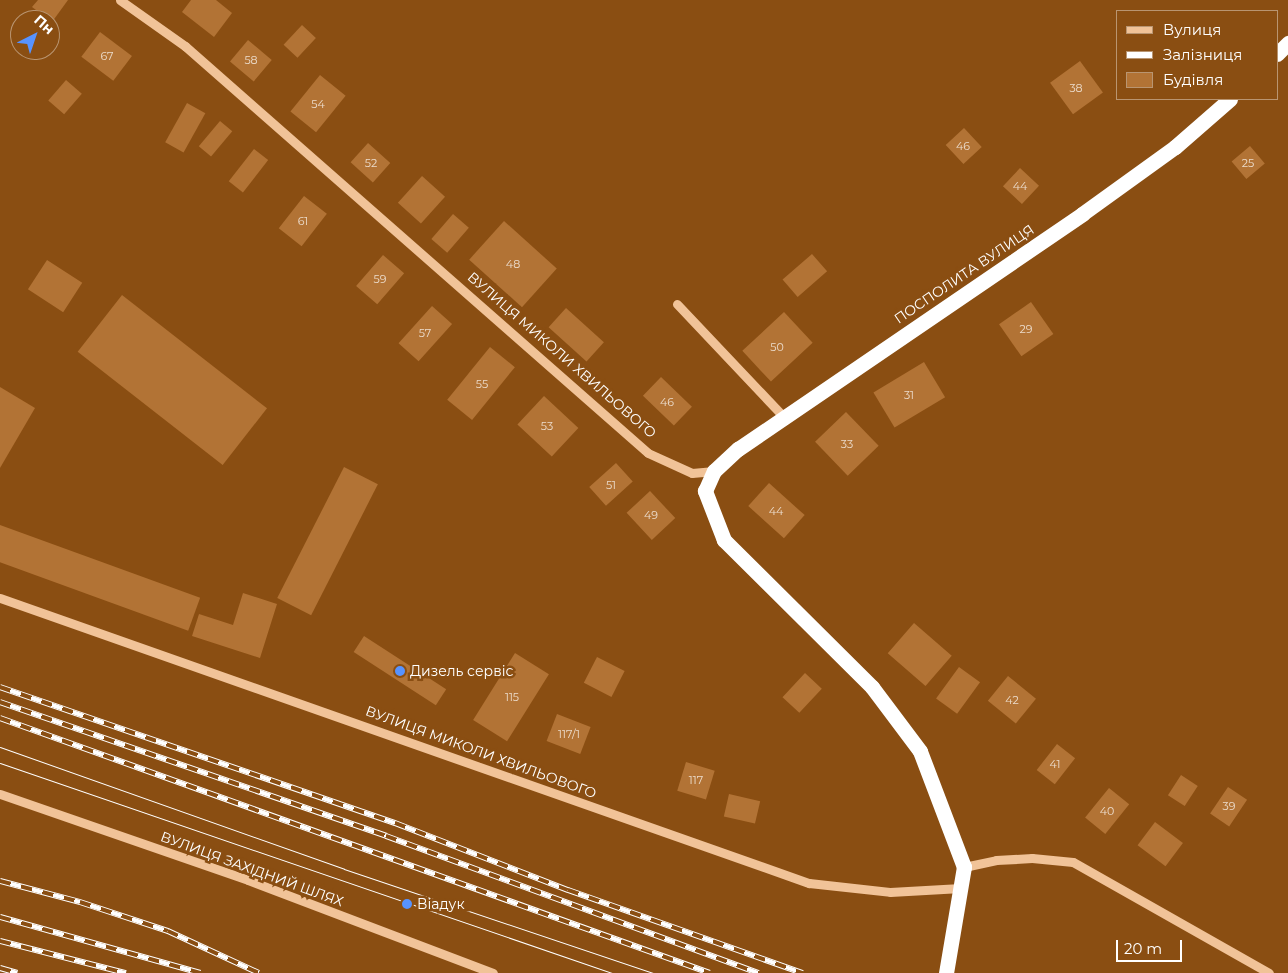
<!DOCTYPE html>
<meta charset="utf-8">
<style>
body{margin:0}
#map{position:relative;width:1288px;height:973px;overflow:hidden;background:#8a4e12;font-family:Montserrat,sans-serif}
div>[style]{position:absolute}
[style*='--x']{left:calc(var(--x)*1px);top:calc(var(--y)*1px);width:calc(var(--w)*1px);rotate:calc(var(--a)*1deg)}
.building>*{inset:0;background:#b27335;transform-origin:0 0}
.minor>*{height:9px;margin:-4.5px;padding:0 4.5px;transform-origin:4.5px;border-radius:4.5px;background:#f1c398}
.highway>*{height:15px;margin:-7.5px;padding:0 7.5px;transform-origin:7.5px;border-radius:7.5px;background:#fff}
.tram>*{height:1px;margin:-0.5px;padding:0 0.5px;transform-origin:0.5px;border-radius:0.5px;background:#fff}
.rail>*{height:5.5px;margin-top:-2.75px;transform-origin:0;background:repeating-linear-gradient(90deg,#8a4e12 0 11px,#fff 0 22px);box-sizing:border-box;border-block:1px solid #fff}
.dots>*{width:14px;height:14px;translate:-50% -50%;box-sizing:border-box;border:2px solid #8a4e12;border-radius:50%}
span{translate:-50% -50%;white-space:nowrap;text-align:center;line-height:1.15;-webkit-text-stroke:5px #8a4e12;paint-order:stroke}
.number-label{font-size:11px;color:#ecdccc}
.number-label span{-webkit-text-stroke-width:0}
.street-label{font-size:14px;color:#fff}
.poi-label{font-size:14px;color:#fff}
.left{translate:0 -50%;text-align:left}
.legend{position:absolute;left:1116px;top:10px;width:162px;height:90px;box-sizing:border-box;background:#8a4e12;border:1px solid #b99571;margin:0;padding:6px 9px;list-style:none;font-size:15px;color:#fff}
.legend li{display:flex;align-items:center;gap:10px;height:25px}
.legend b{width:25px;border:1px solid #b99571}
.north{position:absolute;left:10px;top:10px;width:50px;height:50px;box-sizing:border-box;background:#8a4e12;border:1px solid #b99571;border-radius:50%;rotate:41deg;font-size:14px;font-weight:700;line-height:20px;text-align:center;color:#fff}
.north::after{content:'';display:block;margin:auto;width:18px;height:22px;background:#5793ff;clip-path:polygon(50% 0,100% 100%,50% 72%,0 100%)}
.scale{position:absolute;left:1116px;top:940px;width:66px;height:22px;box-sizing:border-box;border:2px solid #fff;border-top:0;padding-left:6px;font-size:15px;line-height:18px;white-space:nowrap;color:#fff;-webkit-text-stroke:4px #8a4e12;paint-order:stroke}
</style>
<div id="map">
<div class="building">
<i style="clip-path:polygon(38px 0,68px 0,52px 22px,32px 7px)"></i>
<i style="clip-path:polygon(191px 0,216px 0,232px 13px,214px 37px,182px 12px)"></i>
<i style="left:302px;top:25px;width:19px;height:27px;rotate:43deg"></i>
<i style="left:100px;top:32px;width:40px;height:31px;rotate:37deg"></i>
<i style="left:248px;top:40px;width:31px;height:28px;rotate:40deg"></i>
<i style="left:1080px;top:61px;width:39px;height:37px;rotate:54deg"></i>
<i style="left:320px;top:75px;width:33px;height:47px;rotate:39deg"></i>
<i style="left:66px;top:80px;width:21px;height:27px;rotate:41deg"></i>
<i style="left:187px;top:103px;width:21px;height:45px;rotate:29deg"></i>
<i style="left:220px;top:121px;width:16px;height:33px;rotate:40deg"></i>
<i style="left:964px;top:128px;width:26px;height:25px;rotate:47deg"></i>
<i style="left:368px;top:143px;width:30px;height:26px;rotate:42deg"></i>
<i style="left:1250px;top:146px;width:23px;height:24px;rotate:50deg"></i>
<i style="left:254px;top:149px;width:18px;height:41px;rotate:38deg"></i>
<i style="left:1020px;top:168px;width:26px;height:25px;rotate:43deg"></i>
<i style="left:422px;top:176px;width:31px;height:36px;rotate:42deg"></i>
<i style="left:304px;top:196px;width:29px;height:41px;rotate:38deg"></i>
<i style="left:453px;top:214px;width:21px;height:33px;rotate:41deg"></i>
<i style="left:504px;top:221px;width:71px;height:52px;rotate:42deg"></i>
<i style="left:812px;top:254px;width:23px;height:39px;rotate:49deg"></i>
<i style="left:383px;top:255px;width:28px;height:41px;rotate:41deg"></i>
<i style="left:47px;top:260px;width:42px;height:35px;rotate:33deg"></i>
<i style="left:122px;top:295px;width:184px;height:72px;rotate:38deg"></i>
<i style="left:1031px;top:302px;width:39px;height:39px;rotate:55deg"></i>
<i style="left:432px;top:306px;width:27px;height:50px;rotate:42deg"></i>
<i style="left:566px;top:308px;width:51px;height:26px;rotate:42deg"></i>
<i style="left:784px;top:312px;width:42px;height:57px;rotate:47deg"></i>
<i style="left:490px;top:347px;width:32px;height:68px;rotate:39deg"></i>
<i style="left:924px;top:362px;width:41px;height:59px;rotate:59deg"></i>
<i style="left:661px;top:377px;width:43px;height:26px;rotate:44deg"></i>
<i style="clip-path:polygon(0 387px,35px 408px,0 468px)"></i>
<i style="left:544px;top:396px;width:47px;height:39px;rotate:43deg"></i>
<i style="left:846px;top:412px;width:47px;height:43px;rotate:46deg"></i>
<i style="left:616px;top:463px;width:25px;height:36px;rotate:48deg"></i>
<i style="left:344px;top:467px;width:38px;height:147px;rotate:27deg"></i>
<i style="left:769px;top:483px;width:48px;height:31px;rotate:42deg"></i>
<i style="left:650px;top:491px;width:37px;height:32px;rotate:47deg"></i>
<i style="left:0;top:525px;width:213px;height:35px;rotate:20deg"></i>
<i style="clip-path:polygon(243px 593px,277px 604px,260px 658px,192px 636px,199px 614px,233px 625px)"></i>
<i style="left:914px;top:623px;width:50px;height:40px;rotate:41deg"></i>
<i style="left:364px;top:636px;width:98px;height:19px;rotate:33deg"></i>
<i style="left:515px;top:653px;width:40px;height:79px;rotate:32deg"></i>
<i style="left:597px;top:657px;width:31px;height:29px;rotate:27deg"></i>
<i style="left:959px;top:667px;width:26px;height:39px;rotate:36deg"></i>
<i style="left:805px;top:673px;width:23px;height:33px;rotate:43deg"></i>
<i style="left:1008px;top:676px;width:36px;height:32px;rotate:39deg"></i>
<i style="left:557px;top:714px;width:36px;height:29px;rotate:21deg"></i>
<i style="left:1057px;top:744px;width:23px;height:33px;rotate:38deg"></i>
<i style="left:686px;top:762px;width:30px;height:30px;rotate:17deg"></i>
<i style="left:1181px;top:775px;width:20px;height:24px;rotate:33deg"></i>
<i style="left:1228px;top:787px;width:23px;height:32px;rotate:34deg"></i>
<i style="left:1109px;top:788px;width:26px;height:38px;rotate:39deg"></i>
<i style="left:729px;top:794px;width:32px;height:23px;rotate:13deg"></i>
<i style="left:1155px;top:822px;width:35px;height:29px;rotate:37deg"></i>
</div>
<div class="minor">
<i style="--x:120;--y:0;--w:80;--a:35.3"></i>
<i style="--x:185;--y:46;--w:616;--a:41.32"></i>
<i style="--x:648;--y:453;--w:48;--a:24.4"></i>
<i style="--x:692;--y:473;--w:22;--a:-5"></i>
<i style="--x:677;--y:304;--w:154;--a:46.6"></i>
<i style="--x:0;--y:598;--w:858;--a:19.41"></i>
<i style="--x:809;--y:883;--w:81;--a:6.3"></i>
<i style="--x:890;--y:892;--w:71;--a:-3.2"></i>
<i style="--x:0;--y:794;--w:262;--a:19.1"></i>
<i style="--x:248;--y:880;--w:262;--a:20.8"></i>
<i style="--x:964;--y:867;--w:33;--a:-12"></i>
<i style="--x:996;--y:860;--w:36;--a:-3"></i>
<i style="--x:1032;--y:858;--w:41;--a:5.6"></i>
<i style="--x:1073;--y:862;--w:225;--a:29.5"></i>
</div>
<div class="highway">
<i style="--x:1277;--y:54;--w:16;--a:-45"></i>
<i style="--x:946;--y:973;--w:108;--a:-80.4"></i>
<i style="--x:964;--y:867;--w:124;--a:-110.8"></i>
<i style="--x:920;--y:751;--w:80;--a:-126.9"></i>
<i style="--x:872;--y:687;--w:209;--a:-135.2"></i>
<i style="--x:724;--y:540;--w:53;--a:-111.2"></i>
<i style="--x:705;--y:491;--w:22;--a:-66"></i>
<i style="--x:714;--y:471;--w:33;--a:-43"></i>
<i style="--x:738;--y:449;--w:417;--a:-34.3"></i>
<i style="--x:1082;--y:214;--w:115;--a:-35.8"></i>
<i style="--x:1175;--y:147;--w:73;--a:-41.1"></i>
</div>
<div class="tram">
<i style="--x:0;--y:747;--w:365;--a:19.5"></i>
<i style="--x:344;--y:869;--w:326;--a:18.6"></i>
<i style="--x:0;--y:763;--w:647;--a:18.94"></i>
</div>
<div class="rail">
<i style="--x:0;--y:687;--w:418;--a:19"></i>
<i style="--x:395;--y:823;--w:186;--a:21.2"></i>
<i style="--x:568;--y:890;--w:249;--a:19.5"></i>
<i style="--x:0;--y:702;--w:409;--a:19.1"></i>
<i style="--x:386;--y:836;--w:397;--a:20.2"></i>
<i style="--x:0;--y:718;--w:754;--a:19.76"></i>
<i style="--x:0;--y:881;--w:83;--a:14.7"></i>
<i style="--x:80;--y:902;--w:93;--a:18.2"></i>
<i style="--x:168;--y:931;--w:100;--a:24.8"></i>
<i style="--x:0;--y:917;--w:208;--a:15.6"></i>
<i style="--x:0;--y:941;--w:130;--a:14.3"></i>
<i style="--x:0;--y:968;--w:18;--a:16"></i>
</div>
<div class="dots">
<i style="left:400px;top:671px;background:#5793ff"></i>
<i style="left:407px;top:904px;background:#5793ff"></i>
</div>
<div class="number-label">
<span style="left:107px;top:56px">67</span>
<span style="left:251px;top:60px">58</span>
<span style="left:1076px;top:88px">38</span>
<span style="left:318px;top:104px">54</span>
<span style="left:963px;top:146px">46</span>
<span style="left:371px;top:163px">52</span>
<span style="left:1248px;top:163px">25</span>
<span style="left:1020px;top:186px">44</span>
<span style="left:303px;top:221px">61</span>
<span style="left:513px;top:264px">48</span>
<span style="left:380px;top:279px">59</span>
<span style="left:1026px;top:329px">29</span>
<span style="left:425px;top:333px">57</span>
<span style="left:777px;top:347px">50</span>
<span style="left:482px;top:384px">55</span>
<span style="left:909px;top:395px">31</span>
<span style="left:667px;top:402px">46</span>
<span style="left:547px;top:426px">53</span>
<span style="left:847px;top:444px">33</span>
<span style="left:611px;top:485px">51</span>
<span style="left:776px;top:511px">44</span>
<span style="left:651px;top:515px">49</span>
<span style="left:512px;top:697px">115</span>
<span style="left:1012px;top:700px">42</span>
<span style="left:569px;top:734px">117/1</span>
<span style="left:1055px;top:764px">41</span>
<span style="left:696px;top:780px">117</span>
<span style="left:1229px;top:806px">39</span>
<span style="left:1107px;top:811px">40</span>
</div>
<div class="street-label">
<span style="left:964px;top:274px;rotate:-34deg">ПОСПОЛИТА ВУЛИЦЯ</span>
<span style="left:562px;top:355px;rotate:41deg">ВУЛИЦЯ МИКОЛИ ХВИЛЬОВОГО</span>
<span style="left:481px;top:752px;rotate:20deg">ВУЛИЦЯ МИКОЛИ ХВИЛЬОВОГО</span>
<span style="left:252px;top:869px;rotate:20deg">ВУЛИЦЯ ЗАХІДНИЙ ШЛЯХ</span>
</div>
<div class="poi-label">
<span class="left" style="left:410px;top:671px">Дизель сервіс</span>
<span class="left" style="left:417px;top:904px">Віадук</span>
</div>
<ul class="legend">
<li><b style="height:6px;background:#f1c398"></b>Вулиця</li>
<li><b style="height:6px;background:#fff"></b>Залізниця</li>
<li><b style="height:14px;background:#b27335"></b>Будівля</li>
</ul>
<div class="north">Пн</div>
<div class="scale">20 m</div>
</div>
